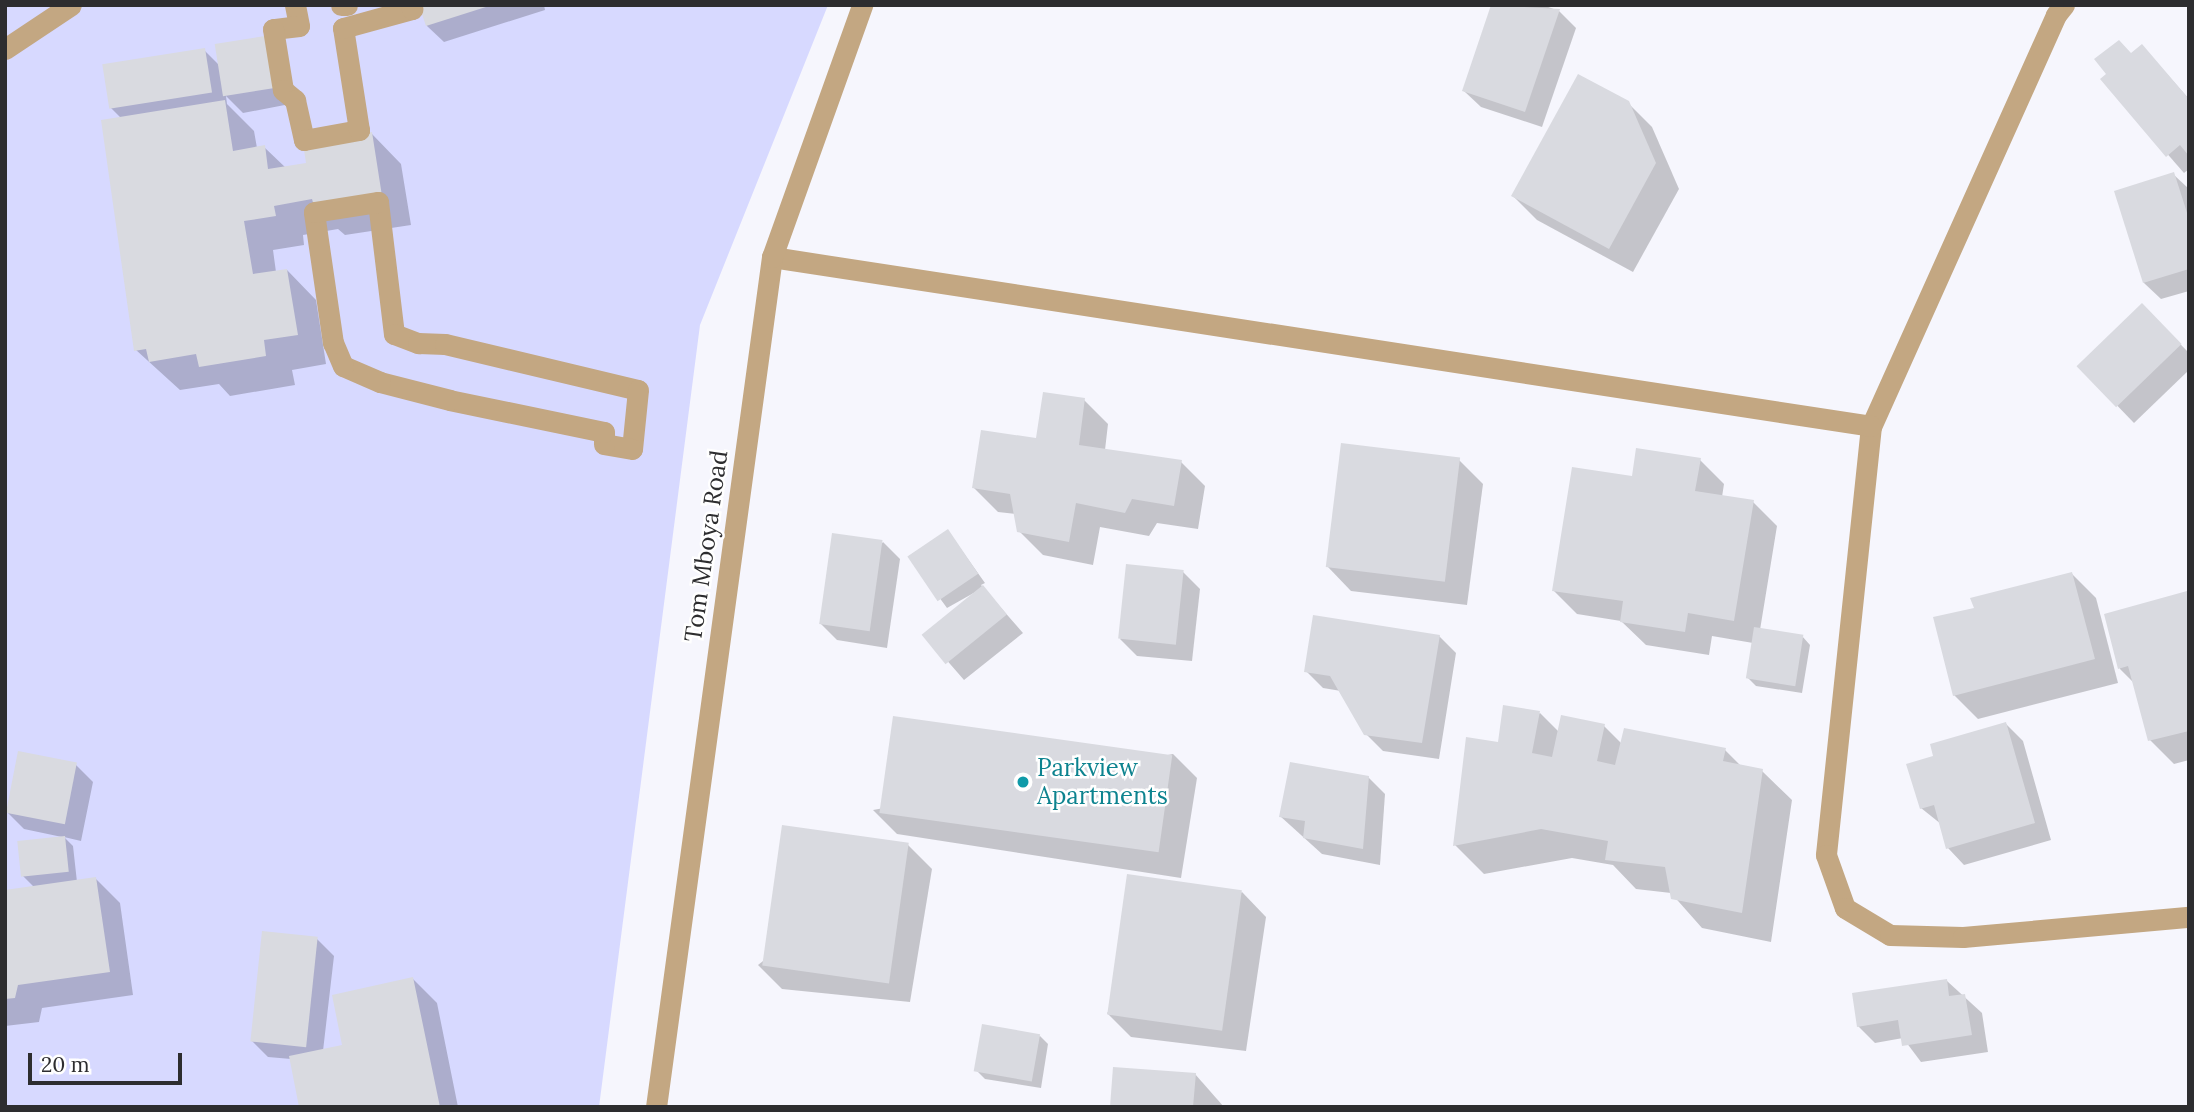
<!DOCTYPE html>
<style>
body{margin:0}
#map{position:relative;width:2194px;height:1112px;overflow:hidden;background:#f6f6fd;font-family:Lora,serif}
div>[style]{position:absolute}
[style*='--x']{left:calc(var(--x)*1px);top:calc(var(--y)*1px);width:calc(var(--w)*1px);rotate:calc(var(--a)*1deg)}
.green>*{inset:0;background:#d7d9ff}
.shadow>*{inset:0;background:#0003}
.building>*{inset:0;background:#d9dae0;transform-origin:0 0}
.minor>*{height:21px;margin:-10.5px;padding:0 10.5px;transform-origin:10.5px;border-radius:10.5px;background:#c3a782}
.dots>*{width:19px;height:19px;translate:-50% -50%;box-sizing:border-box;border:4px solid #fff;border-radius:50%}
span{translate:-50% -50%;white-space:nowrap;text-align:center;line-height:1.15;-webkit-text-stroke:5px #fff;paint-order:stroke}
.street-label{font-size:24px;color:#2d2d2f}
.culture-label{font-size:24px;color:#0d838f}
.left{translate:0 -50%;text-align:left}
.frame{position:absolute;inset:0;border:7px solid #2d2d2f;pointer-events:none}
.scale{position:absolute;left:28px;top:1053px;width:154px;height:32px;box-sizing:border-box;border:4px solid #2d2d2f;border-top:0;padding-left:9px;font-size:21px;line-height:24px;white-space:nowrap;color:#2d2d2f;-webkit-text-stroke:5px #fff;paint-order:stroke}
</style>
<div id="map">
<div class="green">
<i style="clip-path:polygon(5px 5px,828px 5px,700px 325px,599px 1107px,5px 1107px)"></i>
</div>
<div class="shadow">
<i style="clip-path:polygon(421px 5px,544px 5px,545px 10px,444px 42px,427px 26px)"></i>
<i style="clip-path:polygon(1493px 5px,1543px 5px,1559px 11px,1576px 28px,1542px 127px,1481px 107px,1464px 91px)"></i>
<i style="clip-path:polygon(217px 46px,295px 103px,243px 113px,226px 96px,227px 104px,254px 131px,257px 148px,264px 147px,286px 168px,308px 165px,372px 134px,401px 164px,411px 225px,345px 235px,338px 229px,303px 235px,304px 245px,273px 250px,276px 272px,287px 270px,316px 300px,326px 364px,292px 370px,295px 385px,230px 396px,219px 384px,180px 390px,136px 350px,121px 118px,110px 107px,204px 50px,221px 67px)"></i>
<i style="clip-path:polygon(2142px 46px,2189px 99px,2189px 169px,2184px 173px,2102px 79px)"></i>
<i style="clip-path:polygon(1628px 103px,1652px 127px,1679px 189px,1633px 272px,1537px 220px,1513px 196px)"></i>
<i style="clip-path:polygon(2173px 174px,2189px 189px,2189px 291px,2161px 299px,2144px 283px,2116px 192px)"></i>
<i style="clip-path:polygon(2142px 305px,2189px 353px,2189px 370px,2134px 423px,2079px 366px)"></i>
<i style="clip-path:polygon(1084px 400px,1108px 424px,1105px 450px,1181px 462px,1205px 486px,1198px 529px,1157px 523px,1149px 536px,1100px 527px,1093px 565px,1043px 555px,1019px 531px,1016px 514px,998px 512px,974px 488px)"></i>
<i style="clip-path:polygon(1459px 460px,1483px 484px,1467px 605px,1351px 591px,1327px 566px)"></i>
<i style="clip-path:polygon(1700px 460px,1724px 484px,1722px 497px,1753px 502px,1777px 526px,1760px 630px,1802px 636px,1810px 645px,1802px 693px,1756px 686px,1748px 678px,1753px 643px,1712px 636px,1709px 655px,1646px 645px,1621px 621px,1577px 614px,1553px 590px,1633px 478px)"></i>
<i style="clip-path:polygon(948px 531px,985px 583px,981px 585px,1023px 633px,964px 680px,924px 634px,979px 590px,947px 608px,909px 556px)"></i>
<i style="clip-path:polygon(883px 542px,900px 559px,887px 648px,837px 640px,820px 623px)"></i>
<i style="clip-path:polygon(1183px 572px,1200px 589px,1192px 661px,1137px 656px,1120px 639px)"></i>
<i style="clip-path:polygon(2072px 574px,2096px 598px,2118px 683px,1978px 719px,1954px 695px,1976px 609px)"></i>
<i style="clip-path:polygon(2187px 593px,2189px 760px,2174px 764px,2150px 740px,2134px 683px,2120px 669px,2106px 615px)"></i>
<i style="clip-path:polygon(1439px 636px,1456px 653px,1439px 759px,1383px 751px,1365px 733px,1341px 691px,1323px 688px,1306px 671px)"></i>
<i style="clip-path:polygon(1540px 713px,1559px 732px,1604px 726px,1622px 744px,1725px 750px,1742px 767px,1762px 771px,1792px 800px,1771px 942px,1702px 928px,1671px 893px,1636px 889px,1613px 865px,1572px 858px,1484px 874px,1455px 845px,1500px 744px)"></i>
<i style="clip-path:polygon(2006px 724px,2023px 741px,2051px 840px,1964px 865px,1948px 848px,1941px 824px,1921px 808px,1935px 757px)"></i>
<i style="clip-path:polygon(1173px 754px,1197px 778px,1181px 878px,897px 834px,873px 810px)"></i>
<i style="clip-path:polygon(76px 765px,93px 782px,81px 841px,64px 837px,73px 846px,77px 882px,96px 879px,120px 903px,133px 995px,42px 1008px,39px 1022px,5px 1026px,5px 892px,35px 888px,23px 876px,62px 837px,24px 829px,7px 812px)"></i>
<i style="clip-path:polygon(1368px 777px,1385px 794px,1380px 865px,1322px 854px,1280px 816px)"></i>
<i style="clip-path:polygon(908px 845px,932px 869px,910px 1002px,782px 989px,758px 965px)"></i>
<i style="clip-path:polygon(1242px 892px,1266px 917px,1246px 1051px,1131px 1037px,1107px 1013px)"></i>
<i style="clip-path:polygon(317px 939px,334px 956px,323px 1051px,344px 1047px,413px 979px,437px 1003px,458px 1107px,301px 1107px,291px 1059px,268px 1057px,251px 1040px)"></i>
<i style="clip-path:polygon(1947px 981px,1982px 1013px,1988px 1052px,1921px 1062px,1903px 1038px,1875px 1043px,1858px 1026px)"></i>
<i style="clip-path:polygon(1040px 1036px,1048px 1044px,1041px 1088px,985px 1079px,977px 1071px)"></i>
<i style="clip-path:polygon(1195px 1074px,1224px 1107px,1112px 1107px)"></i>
</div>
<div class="building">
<i style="clip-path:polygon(419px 5px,489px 5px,489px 6px,426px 26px)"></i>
<i style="clip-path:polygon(1491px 5px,1560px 9px,1525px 112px,1462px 91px)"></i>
<i style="left:271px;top:35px;width:53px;height:57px;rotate:81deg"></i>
<i style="clip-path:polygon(2119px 40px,2131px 53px,2142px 44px,2189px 99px,2189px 156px,2180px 145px,2166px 157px,2100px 79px,2106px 74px,2094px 59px)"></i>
<i style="left:205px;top:48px;width:45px;height:104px;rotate:81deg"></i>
<i style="clip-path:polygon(1578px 74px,1629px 101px,1656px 163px,1609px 249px,1511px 196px)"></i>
<i style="clip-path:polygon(225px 100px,233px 151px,265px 145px,268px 169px,306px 163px,303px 144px,372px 132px,382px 196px,314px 206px,312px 199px,274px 206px,276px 216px,244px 221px,253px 274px,287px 269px,298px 335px,264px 340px,266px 356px,199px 367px,196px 354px,149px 362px,146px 349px,134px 351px,101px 120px)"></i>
<i style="clip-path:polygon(2174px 172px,2189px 219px,2189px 269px,2143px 283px,2114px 191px)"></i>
<i style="left:2142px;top:303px;width:57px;height:91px;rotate:46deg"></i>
<i style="clip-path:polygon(1043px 392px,1085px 398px,1079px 445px,1182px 460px,1174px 506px,1132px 499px,1125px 513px,1076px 503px,1069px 542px,1017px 532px,1010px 494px,972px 488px,981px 430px,1036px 438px)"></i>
<i style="left:1341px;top:443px;width:120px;height:125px;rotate:7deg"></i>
<i style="clip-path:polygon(1636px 448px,1701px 458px,1695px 491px,1754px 500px,1734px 621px,1688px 613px,1685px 632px,1620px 622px,1623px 601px,1552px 591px,1572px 467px,1632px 476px)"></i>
<i style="left:948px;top:529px;width:54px;height:49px;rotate:56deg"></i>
<i style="left:832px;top:533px;width:51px;height:92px;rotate:8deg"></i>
<i style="left:1126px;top:564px;width:58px;height:75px;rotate:6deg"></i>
<i style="clip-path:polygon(2072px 572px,2095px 659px,1953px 696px,1933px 617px,1974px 608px,1970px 598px)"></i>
<i style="left:983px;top:585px;width:38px;height:79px;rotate:51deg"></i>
<i style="clip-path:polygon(2187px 591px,2189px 731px,2148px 741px,2128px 666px,2118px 669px,2104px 614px)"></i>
<i style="clip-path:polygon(1313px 615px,1440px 635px,1422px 743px,1364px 735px,1330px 676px,1304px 672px)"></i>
<i style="left:1754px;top:627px;width:50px;height:52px;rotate:9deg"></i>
<i style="clip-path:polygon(1503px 705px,1540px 711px,1532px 753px,1552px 757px,1561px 715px,1605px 724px,1597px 761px,1615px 765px,1624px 728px,1726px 748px,1723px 761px,1763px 769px,1742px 913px,1671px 899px,1665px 867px,1605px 860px,1608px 841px,1541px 829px,1453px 846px,1466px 737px,1498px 742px)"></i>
<i style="left:893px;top:716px;width:282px;height:98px;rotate:8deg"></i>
<i style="clip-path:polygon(2006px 722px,2035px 823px,1946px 849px,1934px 805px,1920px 809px,1906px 764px,1933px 756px,1930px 744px)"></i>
<i style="left:18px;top:751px;width:60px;height:63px;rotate:11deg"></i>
<i style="clip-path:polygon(1290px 762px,1369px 776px,1363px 849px,1303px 838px,1305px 821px,1279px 817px)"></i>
<i style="left:782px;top:825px;width:128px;height:142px;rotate:8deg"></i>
<i style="left:65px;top:836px;width:36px;height:48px;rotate:84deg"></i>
<i style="left:1127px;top:874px;width:116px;height:142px;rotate:8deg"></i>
<i style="clip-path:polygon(96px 877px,110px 972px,18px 985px,15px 998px,5px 999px,5px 890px)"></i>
<i style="left:262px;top:931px;width:56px;height:111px;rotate:6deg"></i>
<i style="clip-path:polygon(413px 977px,440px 1107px,299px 1107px,289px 1056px,342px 1045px,332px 995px)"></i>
<i style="clip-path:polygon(1947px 979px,1949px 996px,1965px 994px,1972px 1035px,1902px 1046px,1898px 1020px,1857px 1027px,1852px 993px)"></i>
<i style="left:982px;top:1024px;width:59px;height:48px;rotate:10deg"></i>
<i style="clip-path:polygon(1113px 1067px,1196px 1073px,1193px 1107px,1110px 1107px)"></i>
</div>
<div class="minor">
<i style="--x:295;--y:5;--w:21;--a:79"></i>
<i style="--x:299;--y:26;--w:26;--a:173"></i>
<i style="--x:273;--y:29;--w:62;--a:80.7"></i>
<i style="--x:283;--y:90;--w:16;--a:40"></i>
<i style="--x:295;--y:100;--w:41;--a:77.3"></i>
<i style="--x:304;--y:140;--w:56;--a:-10.3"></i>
<i style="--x:359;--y:130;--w:103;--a:-98.9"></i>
<i style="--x:343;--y:28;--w:72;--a:-15.4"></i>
<i style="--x:412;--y:9;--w:4;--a:-104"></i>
<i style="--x:341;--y:5;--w:6;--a:0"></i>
<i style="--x:2064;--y:5;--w:13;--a:129"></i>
<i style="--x:2056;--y:15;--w:451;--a:114.2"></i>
<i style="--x:1871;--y:426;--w:431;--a:96"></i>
<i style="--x:1826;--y:855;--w:56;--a:70.3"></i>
<i style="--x:1845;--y:908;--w:52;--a:31"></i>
<i style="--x:1890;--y:935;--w:73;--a:1.6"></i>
<i style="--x:1963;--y:937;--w:227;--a:-5.1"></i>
<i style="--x:5;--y:49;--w:79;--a:-33.7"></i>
<i style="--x:378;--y:202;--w:133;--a:83.1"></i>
<i style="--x:394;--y:334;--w:26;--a:21"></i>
<i style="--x:418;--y:343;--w:27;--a:2"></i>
<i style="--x:445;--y:344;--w:198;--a:13.4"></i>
<i style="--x:638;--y:390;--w:59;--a:95.8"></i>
<i style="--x:632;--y:449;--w:28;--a:-170"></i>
<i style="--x:604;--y:444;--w:12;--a:-90"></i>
<i style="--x:604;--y:432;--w:157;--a:-168.3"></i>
<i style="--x:450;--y:400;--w:72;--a:-165.6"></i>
<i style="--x:380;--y:382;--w:40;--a:-156.6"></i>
<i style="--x:343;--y:366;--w:25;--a:-113"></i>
<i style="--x:333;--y:343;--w:132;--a:-98.3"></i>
<i style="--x:314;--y:212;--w:65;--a:-8.9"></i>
<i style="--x:772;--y:257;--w:1112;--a:8.74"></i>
<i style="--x:656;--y:1107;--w:858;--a:-82.23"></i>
<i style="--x:772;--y:257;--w:268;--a:-70.3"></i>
</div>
<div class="dots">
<i style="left:1023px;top:782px;background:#0f9aa8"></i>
</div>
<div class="street-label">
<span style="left:706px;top:546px;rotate:-82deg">Tom Mboya Road</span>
</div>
<div class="culture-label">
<span class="left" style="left:1037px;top:782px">Parkview<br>Apartments</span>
</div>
<div class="frame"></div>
<div class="scale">20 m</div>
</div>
